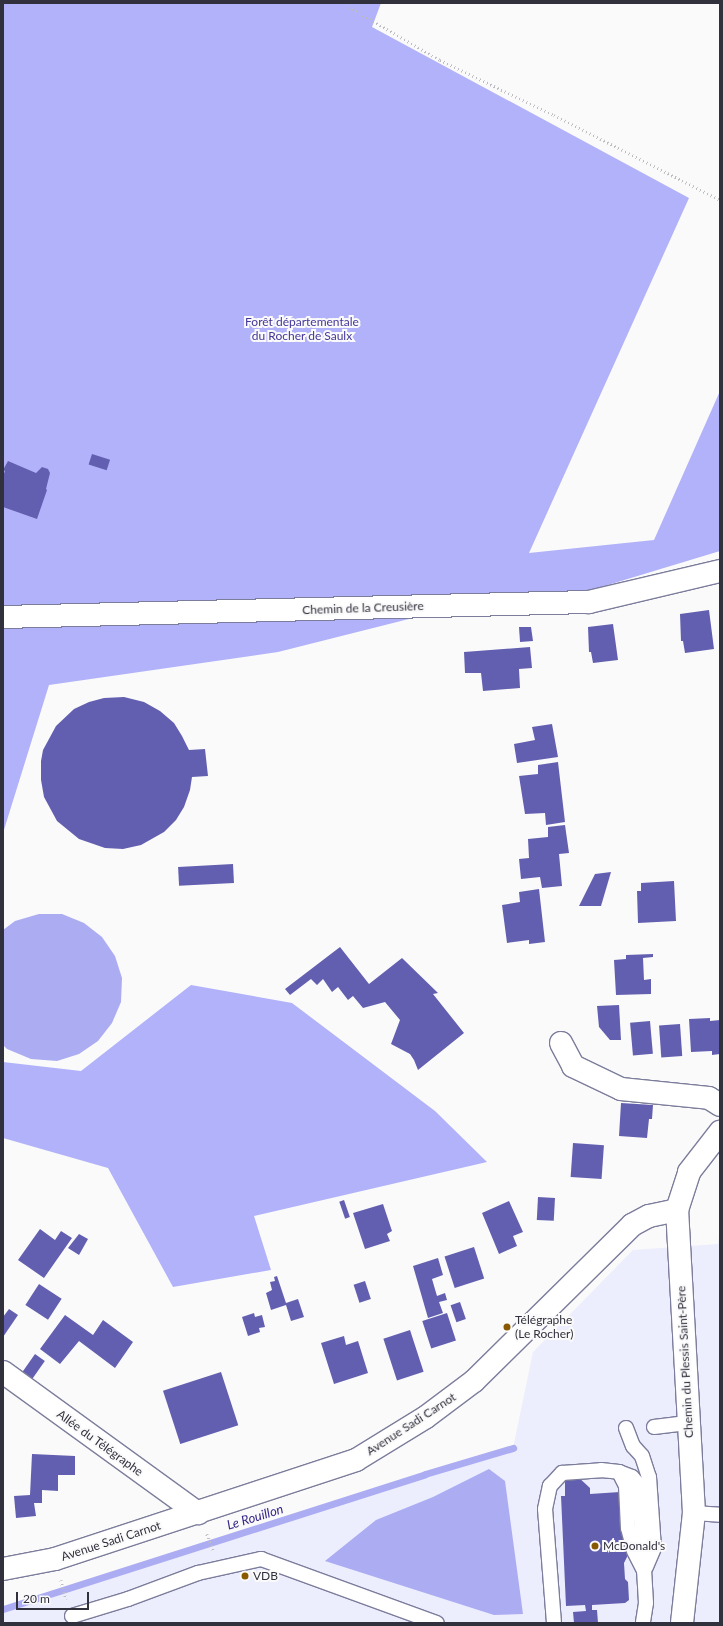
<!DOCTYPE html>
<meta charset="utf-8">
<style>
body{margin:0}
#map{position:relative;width:723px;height:1626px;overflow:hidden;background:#fafafa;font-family:Lato,sans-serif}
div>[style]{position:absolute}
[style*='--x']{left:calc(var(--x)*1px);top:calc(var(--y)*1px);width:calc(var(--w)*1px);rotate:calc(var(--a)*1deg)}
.built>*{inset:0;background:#ecedfd}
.forest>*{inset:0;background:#b1b2f9}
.water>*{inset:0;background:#acacf3}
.stream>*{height:7px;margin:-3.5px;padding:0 3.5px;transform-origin:3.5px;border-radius:3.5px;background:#acacf3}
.building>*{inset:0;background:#635fb0;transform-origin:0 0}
.path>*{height:2.5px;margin-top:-1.25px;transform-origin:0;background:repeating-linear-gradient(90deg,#bdbdc1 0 1px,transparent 0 4px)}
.roads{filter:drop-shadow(1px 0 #7c7d9b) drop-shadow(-1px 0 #7c7d9b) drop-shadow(0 1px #7c7d9b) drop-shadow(0 -1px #7c7d9b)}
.lane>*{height:14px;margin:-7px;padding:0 7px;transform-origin:7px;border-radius:7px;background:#fff}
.street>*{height:22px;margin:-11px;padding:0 11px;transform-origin:11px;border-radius:11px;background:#fff}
.dots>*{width:11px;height:11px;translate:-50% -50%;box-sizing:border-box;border:2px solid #fafafa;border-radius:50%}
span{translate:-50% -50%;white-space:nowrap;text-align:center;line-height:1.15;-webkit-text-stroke:4px #fafafa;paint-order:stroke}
.park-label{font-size:12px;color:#44379a}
.street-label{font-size:12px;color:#31313e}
.poi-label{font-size:12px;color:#31313e}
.left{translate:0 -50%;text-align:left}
.water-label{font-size:13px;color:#372688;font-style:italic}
.frame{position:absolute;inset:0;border:4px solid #31313e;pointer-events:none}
.scale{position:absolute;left:16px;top:1592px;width:73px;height:18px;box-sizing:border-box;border:2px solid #31313e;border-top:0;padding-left:5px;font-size:12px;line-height:14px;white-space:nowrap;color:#31313e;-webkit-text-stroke:3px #fafafa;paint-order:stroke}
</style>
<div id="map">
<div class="built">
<i style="clip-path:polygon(720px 1231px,720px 1623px,3px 1623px,3px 1609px,425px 1474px,513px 1448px,533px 1352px,633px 1250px,718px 1244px)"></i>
</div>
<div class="forest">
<i style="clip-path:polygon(3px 3px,381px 3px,372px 27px,689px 198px,529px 553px,654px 540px,720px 391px,720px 551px,588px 591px,512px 593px,278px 652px,49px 685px,3px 833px)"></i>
<i style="clip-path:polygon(191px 985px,292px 1003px,435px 1111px,487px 1162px,254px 1216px,271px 1270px,173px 1287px,108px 1168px,3px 1138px,3px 1062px,81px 1071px)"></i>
</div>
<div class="water">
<i style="clip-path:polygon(39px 914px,62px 914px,84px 923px,102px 937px,115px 956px,122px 978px,121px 1002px,112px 1023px,98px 1041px,79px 1054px,57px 1061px,31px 1059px,7px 1049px,3px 1045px,3px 930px,15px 921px)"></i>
<i style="clip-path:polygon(489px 1469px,505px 1481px,523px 1614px,494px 1615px,325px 1561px,376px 1520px,433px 1497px)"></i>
</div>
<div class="stream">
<i style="--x:3;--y:1609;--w:443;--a:-17.7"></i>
<i style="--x:425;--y:1474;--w:92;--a:-16.5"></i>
</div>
<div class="building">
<i style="left:92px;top:454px;width:19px;height:11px;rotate:18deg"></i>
<i style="clip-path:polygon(8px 461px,36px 473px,42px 467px,48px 469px,50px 473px,46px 489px,47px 490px,37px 519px,3px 507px,3px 476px,5px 471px,3px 470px)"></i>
<i style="clip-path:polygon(709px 610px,714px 649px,685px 653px,683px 641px,681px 641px,680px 614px)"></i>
<i style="clip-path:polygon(613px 624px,618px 660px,593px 663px,591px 652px,589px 652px,588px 627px)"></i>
<i style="clip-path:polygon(519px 627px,531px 627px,533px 641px,520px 642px)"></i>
<i style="clip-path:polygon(530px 647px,532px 668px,519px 669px,520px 688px,483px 691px,481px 673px,465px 673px,464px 652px)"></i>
<i style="clip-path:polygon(124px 697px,144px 702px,160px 711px,174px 723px,182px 736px,189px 750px,205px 749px,208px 776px,192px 777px,190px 790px,184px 807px,176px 820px,164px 832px,141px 845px,123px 849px,105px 848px,79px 839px,57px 821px,44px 797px,41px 780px,41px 761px,43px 750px,56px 726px,74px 709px,89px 702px,104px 698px)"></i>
<i style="clip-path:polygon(552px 724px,558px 757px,517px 763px,514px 744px,535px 740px,532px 727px)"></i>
<i style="clip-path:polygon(558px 762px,565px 822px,546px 825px,545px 813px,525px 814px,519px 776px,538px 774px,538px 765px)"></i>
<i style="clip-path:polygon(565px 825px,569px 853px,559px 854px,562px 886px,542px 888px,540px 877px,521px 879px,519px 859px,529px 858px,528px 839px,548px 837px,548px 827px)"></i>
<i style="left:233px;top:864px;width:19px;height:55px;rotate:87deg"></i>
<i style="clip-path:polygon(611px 872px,601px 906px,579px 906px,595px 874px)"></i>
<i style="clip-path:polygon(674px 881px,676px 921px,638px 923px,637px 891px,641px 891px,641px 883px)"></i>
<i style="clip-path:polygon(539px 889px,545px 942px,529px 944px,529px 940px,507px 943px,502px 905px,520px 902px,519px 892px)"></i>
<i style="clip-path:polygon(340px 947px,369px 984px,402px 958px,438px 993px,433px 994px,464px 1033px,418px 1070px,414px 1060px,410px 1054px,391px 1044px,400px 1020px,385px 1002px,363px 1008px,353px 996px,348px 1000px,338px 987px,332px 992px,323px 979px,317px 985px,311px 979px,290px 995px,285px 989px)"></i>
<i style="clip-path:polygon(653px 954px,653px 957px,643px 958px,644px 980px,651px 979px,651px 994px,616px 995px,614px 960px,626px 959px,626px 955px)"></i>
<i style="clip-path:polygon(619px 1005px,621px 1040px,610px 1040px,599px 1027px,597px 1006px)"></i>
<i style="clip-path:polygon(710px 1018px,710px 1021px,720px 1020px,720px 1054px,712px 1055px,712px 1051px,691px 1052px,689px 1019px)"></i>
<i style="left:650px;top:1021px;width:33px;height:20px;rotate:85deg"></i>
<i style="left:680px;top:1024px;width:32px;height:21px;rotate:86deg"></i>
<i style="clip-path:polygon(621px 1103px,653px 1105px,652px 1119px,649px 1119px,647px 1138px,619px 1136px)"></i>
<i style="left:573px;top:1143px;width:31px;height:34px;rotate:4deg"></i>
<i style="left:538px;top:1197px;width:17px;height:23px;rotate:3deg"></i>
<i style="left:344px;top:1200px;width:18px;height:5px;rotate:71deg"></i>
<i style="clip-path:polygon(509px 1201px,523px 1232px,513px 1236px,517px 1246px,499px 1254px,482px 1213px)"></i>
<i style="clip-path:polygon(383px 1204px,392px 1231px,387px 1234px,390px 1241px,365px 1249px,353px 1213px)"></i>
<i style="clip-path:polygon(40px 1229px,55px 1240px,61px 1231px,72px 1238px,44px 1278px,18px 1260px)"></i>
<i style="clip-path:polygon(79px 1234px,88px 1239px,79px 1255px,68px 1248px)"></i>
<i style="left:474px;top:1247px;width:33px;height:31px;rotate:72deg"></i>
<i style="clip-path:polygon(438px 1258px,443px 1275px,432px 1279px,437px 1296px,445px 1293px,447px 1300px,439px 1302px,443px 1313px,428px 1318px,413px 1266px)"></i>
<i style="clip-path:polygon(277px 1276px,286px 1303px,298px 1299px,304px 1317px,291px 1321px,286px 1305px,271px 1310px,266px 1293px,272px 1290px,270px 1282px,275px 1281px,274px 1277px)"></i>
<i style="left:365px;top:1281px;width:19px;height:12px;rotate:72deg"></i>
<i style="left:39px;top:1284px;width:27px;height:25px;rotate:33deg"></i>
<i style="left:460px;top:1302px;width:18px;height:10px;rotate:71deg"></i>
<i style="clip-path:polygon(9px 1309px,18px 1315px,3px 1337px,3px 1317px)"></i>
<i style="clip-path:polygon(254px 1313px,255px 1317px,262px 1315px,265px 1327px,259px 1328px,260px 1332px,248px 1336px,242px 1317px)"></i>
<i style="left:447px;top:1313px;width:29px;height:26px;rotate:72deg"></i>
<i style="clip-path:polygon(65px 1315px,93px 1335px,103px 1320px,133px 1342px,115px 1368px,79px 1341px,60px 1364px,40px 1349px)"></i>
<i style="left:410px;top:1330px;width:44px;height:28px;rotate:72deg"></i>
<i style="clip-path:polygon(344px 1336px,346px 1345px,358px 1341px,368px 1373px,334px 1384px,321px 1343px)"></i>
<i style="left:35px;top:1354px;width:12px;height:22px;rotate:35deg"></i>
<i style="left:221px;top:1372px;width:56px;height:61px;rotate:72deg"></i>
<i style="clip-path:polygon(32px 1454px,75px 1456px,75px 1475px,58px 1475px,58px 1491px,42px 1490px,42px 1503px,34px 1503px,36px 1516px,16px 1518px,14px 1496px,30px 1495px)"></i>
<i style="clip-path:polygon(577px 1476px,590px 1488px,590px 1494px,620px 1492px,626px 1534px,627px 1557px,624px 1563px,625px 1579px,628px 1582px,629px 1600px,625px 1603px,592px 1605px,592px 1610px,597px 1610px,598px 1623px,574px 1623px,573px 1612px,586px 1611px,585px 1605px,566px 1606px,561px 1496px,565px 1496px,565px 1480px)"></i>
</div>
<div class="path">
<i style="--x:342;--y:3;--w:113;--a:30.2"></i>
<i style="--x:440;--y:60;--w:127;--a:25.8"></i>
<i style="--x:554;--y:115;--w:186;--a:27.1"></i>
<i style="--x:207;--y:1534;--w:17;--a:69"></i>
<i style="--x:61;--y:1580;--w:20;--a:75"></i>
</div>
<div class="roads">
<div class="lane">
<i style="--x:654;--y:1427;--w:35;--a:-7"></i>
<i style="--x:626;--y:1428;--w:19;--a:69"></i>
<i style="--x:633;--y:1446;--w:13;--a:48"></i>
<i style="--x:642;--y:1456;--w:22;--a:72"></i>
<i style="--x:649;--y:1477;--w:71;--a:86"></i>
<i style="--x:654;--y:1548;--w:21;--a:113"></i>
<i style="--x:619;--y:1472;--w:14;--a:21"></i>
<i style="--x:632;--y:1477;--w:11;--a:49"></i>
<i style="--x:639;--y:1485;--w:118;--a:86.6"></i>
<i style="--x:646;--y:1603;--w:20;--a:99"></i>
<i style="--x:694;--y:1513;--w:26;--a:4"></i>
<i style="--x:72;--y:1616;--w:59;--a:-16.9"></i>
<i style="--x:128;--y:1599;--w:75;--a:-20.4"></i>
<i style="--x:198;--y:1573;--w:65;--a:-12.5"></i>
<i style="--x:261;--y:1559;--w:187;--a:20"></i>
<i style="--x:554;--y:1623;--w:114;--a:-94.5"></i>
<i style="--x:545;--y:1509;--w:24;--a:-78"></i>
<i style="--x:550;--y:1486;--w:18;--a:-47"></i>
<i style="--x:562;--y:1473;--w:39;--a:-4"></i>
<i style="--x:601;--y:1470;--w:18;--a:6"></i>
<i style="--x:619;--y:1472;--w:16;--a:63"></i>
<i style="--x:626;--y:1486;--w:42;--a:87.3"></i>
<i style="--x:628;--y:1528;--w:24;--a:75"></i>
<i style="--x:634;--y:1551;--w:22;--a:63"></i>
</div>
<div class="street">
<i style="--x:3;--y:617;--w:586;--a:-1.47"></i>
<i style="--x:589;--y:602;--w:135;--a:-13.3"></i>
<i style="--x:561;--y:1043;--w:26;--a:62"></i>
<i style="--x:573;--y:1066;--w:53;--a:25.6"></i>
<i style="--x:621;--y:1089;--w:88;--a:5.8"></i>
<i style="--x:709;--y:1098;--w:13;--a:32"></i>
<i style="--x:3;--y:1372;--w:241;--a:35.9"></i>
<i style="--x:3;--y:1569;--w:53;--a:-10.9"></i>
<i style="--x:55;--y:1559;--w:317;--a:-18.2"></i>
<i style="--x:356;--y:1460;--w:82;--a:-31.6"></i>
<i style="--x:426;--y:1417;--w:60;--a:-36.9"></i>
<i style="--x:474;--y:1381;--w:222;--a:-44.6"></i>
<i style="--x:632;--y:1225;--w:19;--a:-28"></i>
<i style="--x:649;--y:1216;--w:29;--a:-12"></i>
<i style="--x:682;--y:1623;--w:111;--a:-83.8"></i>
<i style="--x:694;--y:1513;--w:303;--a:-93.2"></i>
<i style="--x:677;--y:1210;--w:40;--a:-72"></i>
<i style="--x:689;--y:1172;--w:51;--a:-52.2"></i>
</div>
</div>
<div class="dots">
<i style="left:507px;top:1327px;background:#895900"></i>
<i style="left:595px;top:1546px;background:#895900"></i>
<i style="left:245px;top:1576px;background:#895900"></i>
</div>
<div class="park-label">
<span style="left:302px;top:329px">Forêt départementale<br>du Rocher de Saulx</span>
</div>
<div class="street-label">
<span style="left:363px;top:608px;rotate:-2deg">Chemin de la Creusière</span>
<span style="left:685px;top:1362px;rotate:-93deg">Chemin du Plessis Saint-Père</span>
<span style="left:411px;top:1424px;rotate:-33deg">Avenue Sadi Carnot</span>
<span style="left:100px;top:1443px;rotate:36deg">Allée du Télégraphe</span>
<span style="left:111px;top:1541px;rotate:-18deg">Avenue Sadi Carnot</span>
</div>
<div class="poi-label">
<span class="left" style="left:515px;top:1327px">Télégraphe<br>(Le Rocher)</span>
<span class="left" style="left:603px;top:1546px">McDonald's</span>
<span class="left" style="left:253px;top:1576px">VDB</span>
</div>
<div class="water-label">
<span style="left:255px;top:1517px;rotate:-17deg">Le Rouillon</span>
</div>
<div class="frame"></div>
<div class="scale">20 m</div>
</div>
